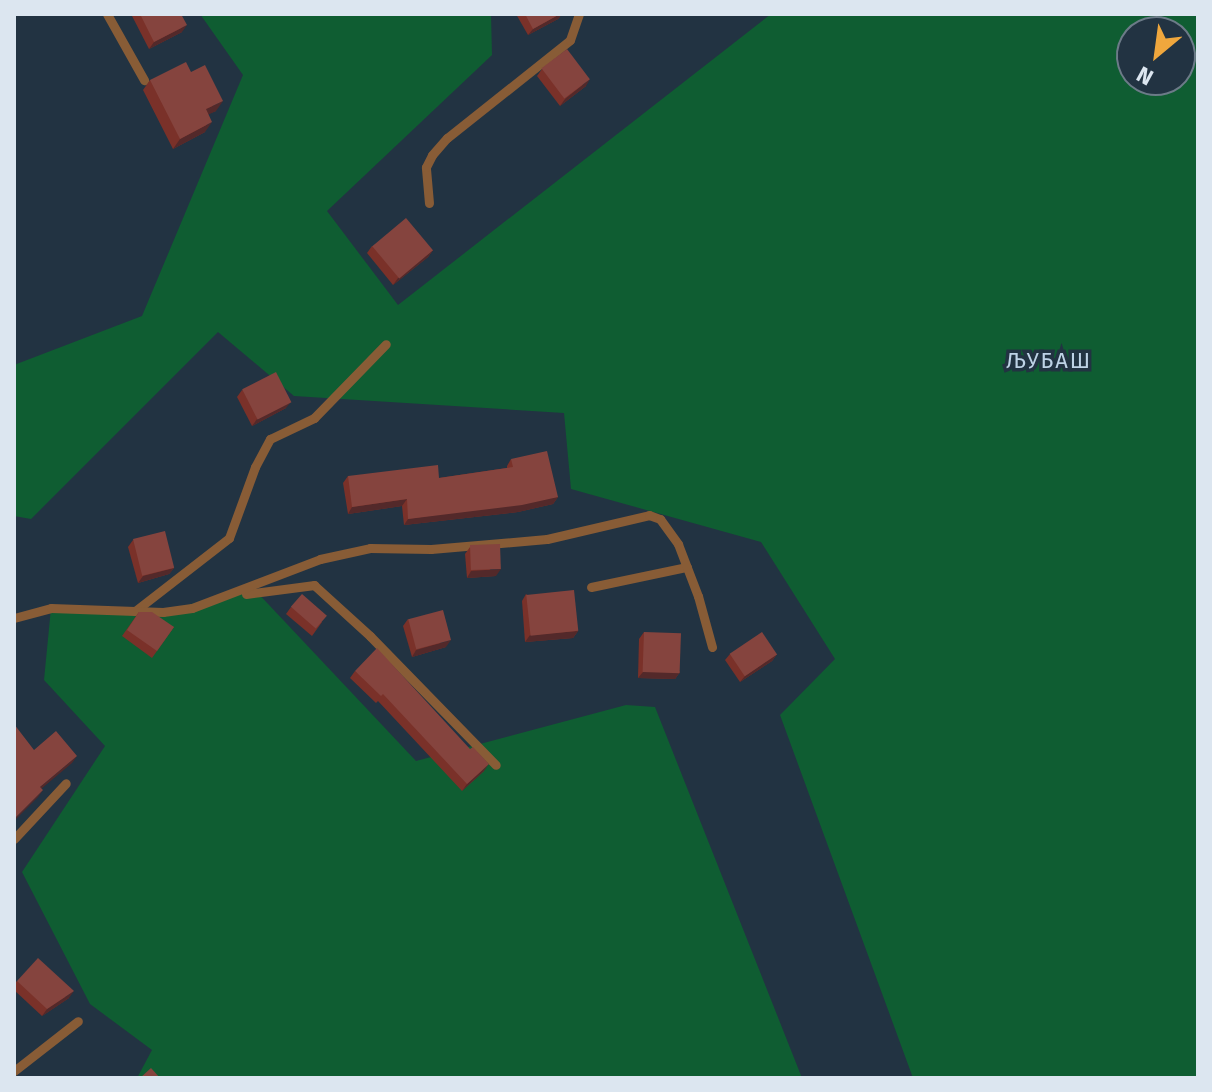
<!DOCTYPE html>
<meta charset="utf-8">
<style>
body{margin:0}
#map{position:relative;width:1212px;height:1092px;overflow:hidden;background:#223342;font-family:"Fira Sans",sans-serif}
div>[style]{position:absolute}
[style*='--x']{left:calc(var(--x)*1px);top:calc(var(--y)*1px);width:calc(var(--w)*1px);rotate:calc(var(--a)*1deg)}
.green>*{inset:0;background:#0f5d32}
.lane>*{height:9px;margin:-4.5px;padding:0 4.5px;transform-origin:4.5px;border-radius:4.5px;background:#885c36}
.wall>*{inset:0;background:#7a3129}
.shaded-wall>*{inset:0;background:#53292a}
.building>*{inset:0;background:#85443e;transform-origin:0 0}
span{translate:-50% -50%;white-space:nowrap;text-align:center;line-height:1.15;-webkit-text-stroke:7px #223342;paint-order:stroke}
.neighbourhood-label{font-size:22px;color:#bed3e6;letter-spacing:2px}
.frame{position:absolute;inset:0;border:16px solid #dce6f0;pointer-events:none}
.north{position:absolute;left:1116px;top:16px;width:80px;height:80px;box-sizing:border-box;background:#223342;border:2px solid #6c7b88;border-radius:50%;rotate:209deg;font-size:22px;font-weight:700;line-height:32px;text-align:center;color:#dce6f0}
.north::after{content:'';display:block;margin:auto;width:28px;height:36px;background:#efa73d;clip-path:polygon(50% 0,100% 100%,50% 72%,0 100%)}
</style>
<div id="map">
<div class="green">
<i style="clip-path:polygon(evenodd,200px 14px,491px 14px,492px 55px,327px 211px,398px 305px,771px 14px,1198px 14px,1198px 1078px,913px 1078px,780px 715px,835px 659px,761px 542px,571px 489px,564px 413px,294px 396px,218px 332px,31px 519px,14px 516px,14px 365px,142px 316px,243px 75px,200px 14px,1132px 32px,1180px 32px,1180px 80px,1132px 80px,1132px 32px)"></i>
<i style="clip-path:polygon(252px 587px,416px 761px,626px 705px,655px 707px,802px 1078px,137px 1078px,152px 1050px,90px 1004px,22px 872px,105px 746px,44px 680px,51px 608px,163px 612px)"></i>
</div>
<div class="lane">
<i style="--x:107;--y:14;--w:76;--a:60.7"></i>
<i style="--x:429;--y:203;--w:36;--a:-95"></i>
<i style="--x:426;--y:167;--w:13;--a:-63"></i>
<i style="--x:432;--y:155;--w:23;--a:-49"></i>
<i style="--x:447;--y:138;--w:157;--a:-38.5"></i>
<i style="--x:570;--y:40;--w:28;--a:-71"></i>
<i style="--x:591;--y:587;--w:98;--a:-11.8"></i>
<i style="--x:246;--y:594;--w:69;--a:-7.5"></i>
<i style="--x:314;--y:585;--w:76;--a:42.3"></i>
<i style="--x:370;--y:636;--w:180;--a:45.7"></i>
<i style="--x:135;--y:611;--w:119;--a:-37.8"></i>
<i style="--x:229;--y:538;--w:76;--a:-69.9"></i>
<i style="--x:255;--y:467;--w:32;--a:-62"></i>
<i style="--x:270;--y:439;--w:49;--a:-25.5"></i>
<i style="--x:314;--y:418;--w:103;--a:-45.8"></i>
<i style="--x:14;--y:618;--w:38;--a:-15"></i>
<i style="--x:51;--y:608;--w:112;--a:2"></i>
<i style="--x:163;--y:612;--w:29;--a:-8"></i>
<i style="--x:192;--y:608;--w:137;--a:-20.9"></i>
<i style="--x:320;--y:559;--w:51;--a:-12.4"></i>
<i style="--x:370;--y:548;--w:61;--a:0.9"></i>
<i style="--x:431;--y:549;--w:116;--a:-4.9"></i>
<i style="--x:547;--y:539;--w:105;--a:-13.2"></i>
<i style="--x:649;--y:515;--w:12;--a:20"></i>
<i style="--x:660;--y:519;--w:31;--a:54"></i>
<i style="--x:678;--y:544;--w:56;--a:69"></i>
<i style="--x:698;--y:596;--w:53;--a:74.6"></i>
<i style="--x:14;--y:839;--w:76;--a:-47.1"></i>
<i style="--x:14;--y:1071;--w:81;--a:-38"></i>
</div>
<div class="wall">
<i style="clip-path:polygon(131px 14px,181px 14px,182px 32px,149px 49px)"></i>
<i style="clip-path:polygon(516px 14px,562px 14px,558px 19px,528px 35px)"></i>
<i style="clip-path:polygon(542px 69px,586px 86px,560px 106px,537px 76px)"></i>
<i style="clip-path:polygon(191px 72px,216px 111px,208px 114px,205px 132px,173px 149px,143px 90px,150px 80px)"></i>
<i style="clip-path:polygon(372px 246px,433px 250px,428px 257px,393px 285px,367px 253px)"></i>
<i style="clip-path:polygon(242px 390px,286px 408px,252px 426px,237px 397px)"></i>
<i style="clip-path:polygon(511px 459px,558px 497px,553px 504px,518px 512px,404px 525px,402px 506px,348px 514px,343px 483px,348px 476px,439px 478px,507px 468px,507px 466px)"></i>
<i style="clip-path:polygon(133px 540px,174px 568px,169px 574px,138px 583px,128px 547px)"></i>
<i style="clip-path:polygon(470px 547px,496px 576px,467px 578px,465px 554px)"></i>
<i style="clip-path:polygon(526px 594px,578px 631px,573px 638px,525px 642px,522px 601px)"></i>
<i style="clip-path:polygon(291px 607px,322px 622px,312px 636px,286px 614px)"></i>
<i style="clip-path:polygon(139px 612px,174px 627px,152px 658px,122px 636px)"></i>
<i style="clip-path:polygon(408px 619px,446px 647px,412px 657px,403px 626px)"></i>
<i style="clip-path:polygon(644px 632px,680px 672px,675px 679px,638px 678px,639px 639px)"></i>
<i style="clip-path:polygon(730px 654px,777px 654px,772px 661px,740px 682px,725px 660px)"></i>
<i style="clip-path:polygon(355px 671px,484px 771px,462px 791px,378px 701px,376px 703px,350px 678px)"></i>
<i style="clip-path:polygon(17px 981px,69px 998px,42px 1016px,14px 990px,14px 984px)"></i>
</div>
<div class="shaded-wall">
<i style="clip-path:polygon(560px 14px,562px 14px,558px 19px,528px 35px,533px 29px)"></i>
<i style="clip-path:polygon(187px 25px,182px 32px,149px 49px,154px 42px)"></i>
<i style="clip-path:polygon(590px 79px,586px 86px,560px 106px,565px 99px)"></i>
<i style="clip-path:polygon(223px 101px,216px 111px,199px 119px,206px 109px)"></i>
<i style="clip-path:polygon(212px 122px,205px 132px,173px 149px,180px 139px)"></i>
<i style="clip-path:polygon(433px 250px,428px 257px,393px 285px,398px 278px)"></i>
<i style="clip-path:polygon(291px 402px,286px 408px,252px 426px,257px 419px)"></i>
<i style="clip-path:polygon(558px 497px,553px 504px,518px 512px,404px 525px,408px 519px)"></i>
<i style="clip-path:polygon(407px 499px,402px 506px,348px 514px,352px 507px)"></i>
<i style="clip-path:polygon(174px 568px,169px 574px,138px 583px,143px 576px)"></i>
<i style="clip-path:polygon(501px 569px,496px 576px,467px 578px,471px 571px)"></i>
<i style="clip-path:polygon(578px 631px,573px 638px,525px 642px,530px 635px)"></i>
<i style="clip-path:polygon(451px 640px,446px 647px,412px 657px,416px 650px)"></i>
<i style="clip-path:polygon(777px 654px,772px 661px,740px 682px,745px 676px)"></i>
<i style="clip-path:polygon(643px 672px,680px 672px,675px 679px,638px 678px)"></i>
<i style="clip-path:polygon(77px 756px,72px 763px,35px 794px,40px 787px)"></i>
<i style="clip-path:polygon(489px 764px,484px 771px,462px 791px,467px 784px)"></i>
<i style="clip-path:polygon(43px 790px,38px 797px,14px 821px,14px 819px)"></i>
<i style="clip-path:polygon(74px 991px,69px 998px,42px 1016px,47px 1009px)"></i>
</div>
<div class="building">
<i style="clip-path:polygon(140px 14px,181px 14px,187px 25px,154px 42px)"></i>
<i style="clip-path:polygon(525px 14px,560px 14px,533px 29px)"></i>
<i style="left:567px;top:49px;width:38px;height:32px;rotate:53deg"></i>
<i style="clip-path:polygon(186px 62px,191px 72px,205px 65px,223px 101px,206px 109px,212px 122px,180px 139px,150px 80px)"></i>
<i style="left:406px;top:218px;width:42px;height:44px;rotate:50deg"></i>
<i style="left:276px;top:372px;width:34px;height:38px;rotate:63deg"></i>
<i style="clip-path:polygon(547px 451px,558px 497px,522px 505px,408px 519px,407px 499px,352px 507px,348px 476px,438px 465px,439px 478px,513px 467px,511px 459px)"></i>
<i style="left:165px;top:531px;width:38px;height:33px;rotate:76deg"></i>
<i style="left:500px;top:544px;width:25px;height:30px;rotate:88deg"></i>
<i style="left:574px;top:590px;width:41px;height:48px;rotate:84deg"></i>
<i style="left:302px;top:594px;width:33px;height:17px;rotate:41deg"></i>
<i style="left:443px;top:610px;width:31px;height:36px;rotate:75deg"></i>
<i style="clip-path:polygon(139px 612px,152px 612px,174px 627px,157px 651px,127px 630px)"></i>
<i style="left:644px;top:632px;width:37px;height:40px;rotate:2deg"></i>
<i style="left:762px;top:632px;width:27px;height:39px;rotate:56deg"></i>
<i style="clip-path:polygon(377px 648px,470px 749px,473px 747px,489px 764px,467px 784px,383px 694px,381px 696px,355px 671px)"></i>
<i style="clip-path:polygon(14px 724px,34px 750px,56px 731px,77px 756px,40px 787px,43px 790px,14px 819px)"></i>
<i style="clip-path:polygon(38px 958px,74px 991px,47px 1009px,17px 981px)"></i>
<i style="clip-path:polygon(151px 1068px,160px 1078px,140px 1078px)"></i>
</div>
<div class="neighbourhood-label">
<span style="left:1049px;top:361px">ЉУБАШ</span>
</div>
<div class="frame"></div>
<div class="north">N</div>
</div>
